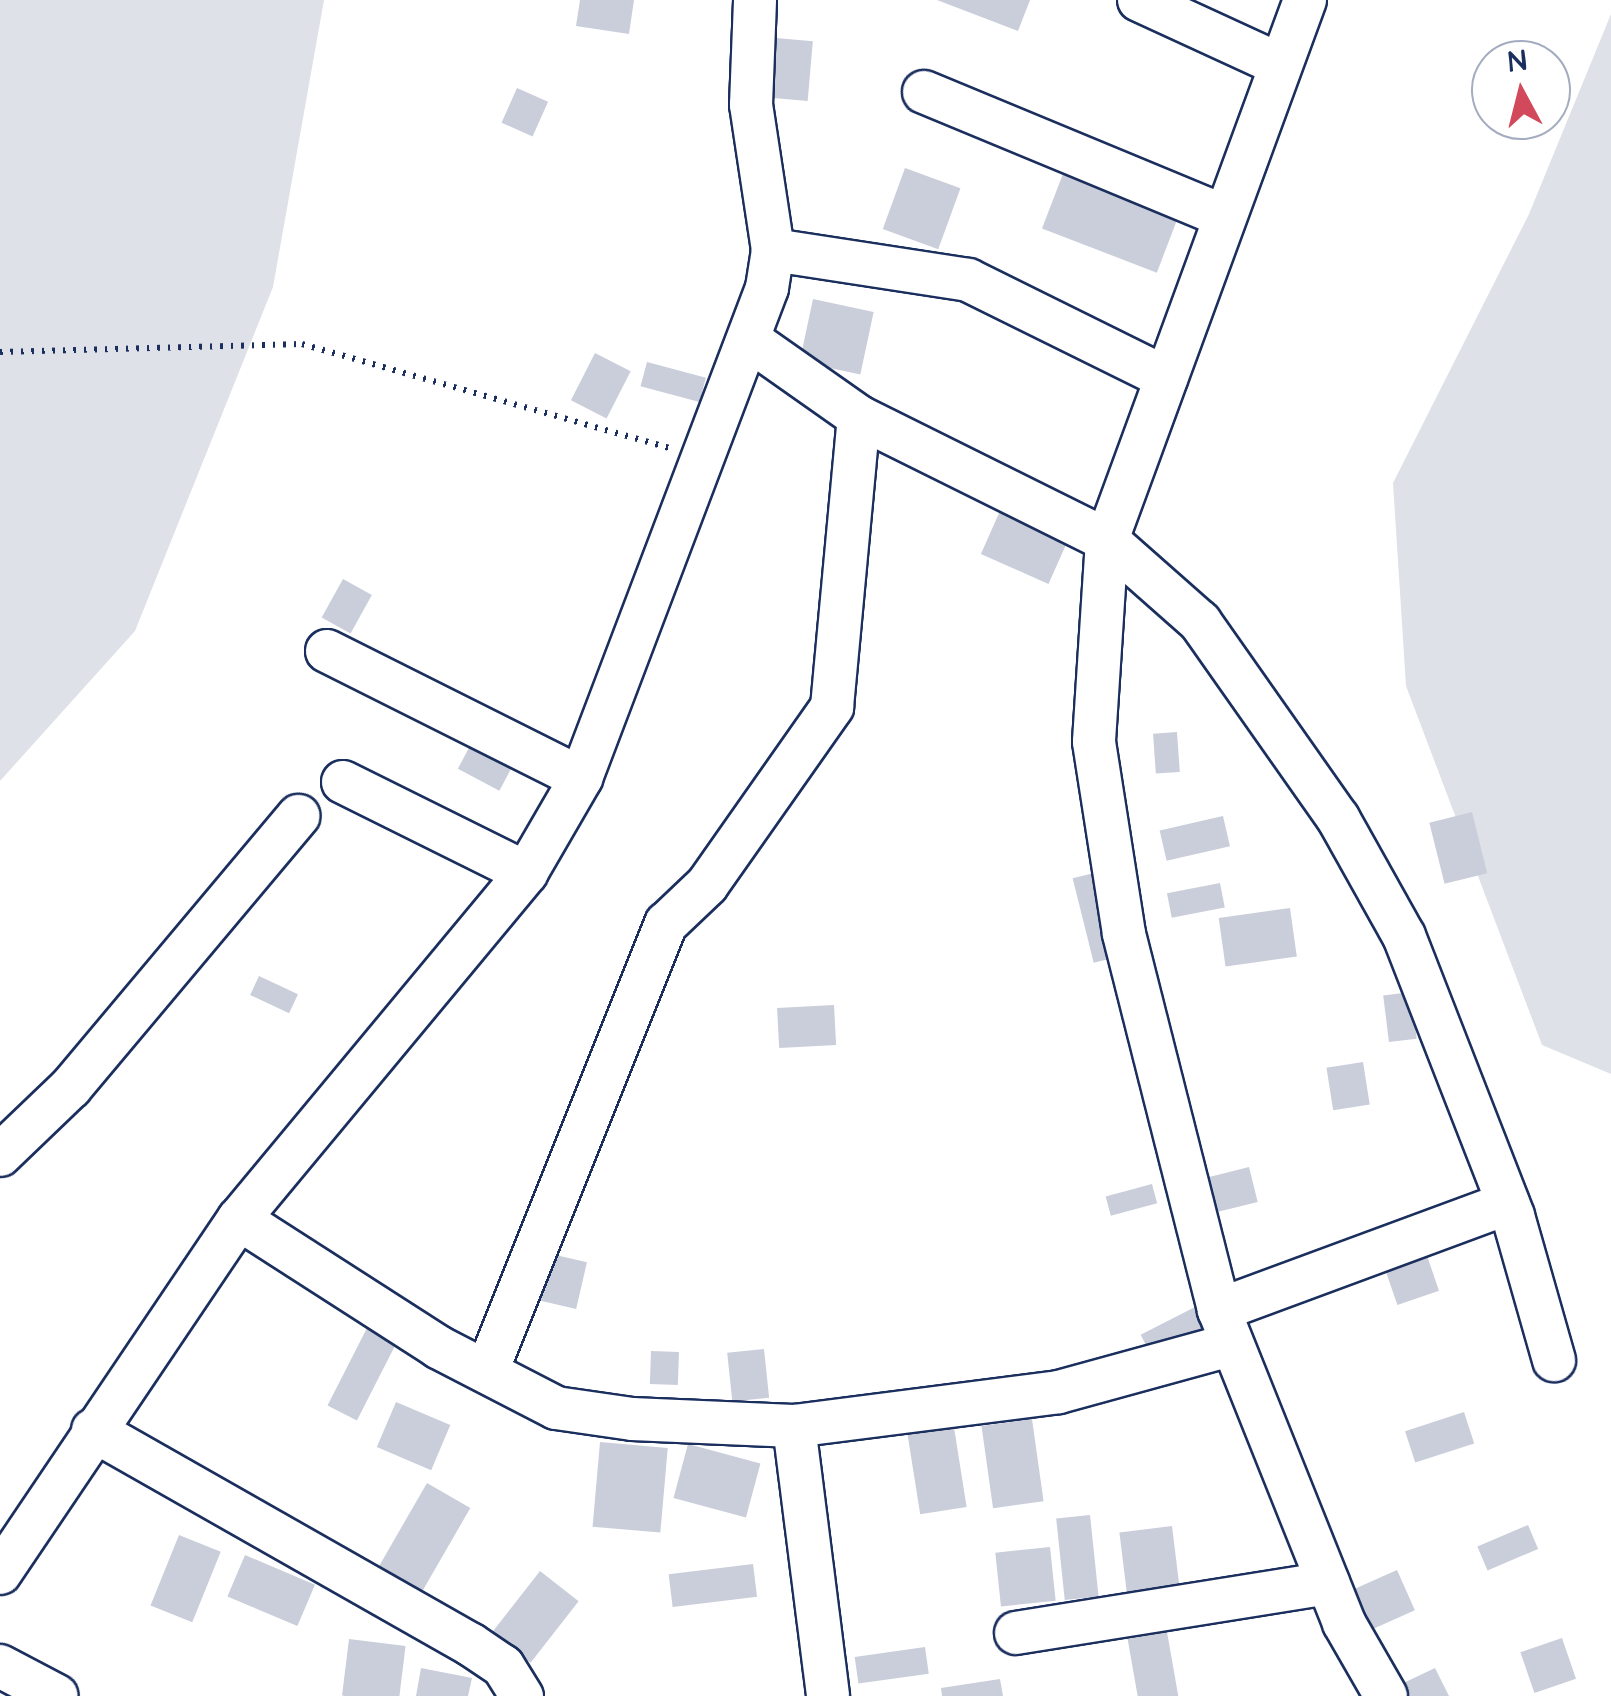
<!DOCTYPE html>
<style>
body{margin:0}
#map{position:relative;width:1611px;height:1696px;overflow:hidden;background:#fff;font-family:"Architects Daughter",sans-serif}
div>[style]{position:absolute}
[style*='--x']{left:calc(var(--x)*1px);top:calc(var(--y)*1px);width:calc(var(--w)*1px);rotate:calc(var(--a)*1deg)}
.green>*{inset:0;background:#dee1e7}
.building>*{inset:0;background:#caceda;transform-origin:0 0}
.path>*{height:6px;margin-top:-3px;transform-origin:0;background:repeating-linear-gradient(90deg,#1b2f5e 0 2.5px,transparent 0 10.5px)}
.roads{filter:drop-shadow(2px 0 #1b2f5e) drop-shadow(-2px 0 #1b2f5e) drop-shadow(0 2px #1b2f5e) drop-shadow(0 -2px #1b2f5e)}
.minor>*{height:42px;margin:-21px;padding:0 21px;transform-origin:21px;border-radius:21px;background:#fff}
span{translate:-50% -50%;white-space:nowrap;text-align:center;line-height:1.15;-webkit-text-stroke:10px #fff;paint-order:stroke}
.north{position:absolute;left:1471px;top:40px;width:100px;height:100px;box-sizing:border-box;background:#fff;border:2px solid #a4acbf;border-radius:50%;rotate:353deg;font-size:28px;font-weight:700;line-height:40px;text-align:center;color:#1b2f5e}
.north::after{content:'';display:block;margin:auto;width:35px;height:45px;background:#d1495b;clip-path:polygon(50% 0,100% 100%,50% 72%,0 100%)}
</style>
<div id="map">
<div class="green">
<i style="clip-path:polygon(0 0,324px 0,273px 287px,135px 631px,0 781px)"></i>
<i style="clip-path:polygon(1611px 14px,1611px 1074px,1542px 1045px,1406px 686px,1393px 483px,1529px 214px)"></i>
</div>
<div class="building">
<i style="clip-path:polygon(580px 0,634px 0,629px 34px,576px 26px)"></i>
<i style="clip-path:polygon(937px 0,1030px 0,1018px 31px)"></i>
<i style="left:776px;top:38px;width:37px;height:60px;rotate:5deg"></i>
<i style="left:517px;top:88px;width:34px;height:38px;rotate:24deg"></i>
<i style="left:1066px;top:166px;width:123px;height:67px;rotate:21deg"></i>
<i style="left:905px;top:168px;width:59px;height:65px;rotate:20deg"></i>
<i style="left:813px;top:299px;width:62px;height:64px;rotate:12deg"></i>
<i style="left:595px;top:353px;width:40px;height:53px;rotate:27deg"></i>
<i style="left:647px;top:362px;width:61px;height:25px;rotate:15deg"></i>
<i style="left:1000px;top:511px;width:74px;height:47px;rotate:24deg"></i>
<i style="left:343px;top:579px;width:33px;height:44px;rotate:29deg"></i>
<i style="left:1177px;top:732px;width:40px;height:24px;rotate:86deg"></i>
<i style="left:471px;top:744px;width:47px;height:28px;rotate:28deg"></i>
<i style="left:1472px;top:812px;width:63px;height:44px;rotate:76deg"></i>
<i style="left:1223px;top:816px;width:31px;height:65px;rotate:77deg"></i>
<i style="left:1094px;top:873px;width:87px;height:22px;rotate:76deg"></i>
<i style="left:1220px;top:883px;width:25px;height:54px;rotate:79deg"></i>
<i style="left:1290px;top:908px;width:49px;height:72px;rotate:82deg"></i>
<i style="left:259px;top:976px;width:43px;height:21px;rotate:25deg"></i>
<i style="left:1411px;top:992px;width:47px;height:28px;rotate:83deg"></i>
<i style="left:834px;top:1005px;width:40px;height:57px;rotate:87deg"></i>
<i style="left:1363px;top:1062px;width:43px;height:37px;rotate:81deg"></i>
<i style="left:1249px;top:1167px;width:36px;height:44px;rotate:76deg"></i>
<i style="left:1152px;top:1184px;width:20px;height:48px;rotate:75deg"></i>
<i style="left:1425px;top:1250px;width:43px;height:44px;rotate:71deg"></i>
<i style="left:547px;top:1253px;width:41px;height:48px;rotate:13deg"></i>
<i style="left:1195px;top:1307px;width:27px;height:61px;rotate:63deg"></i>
<i style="left:367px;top:1328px;width:33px;height:87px;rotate:27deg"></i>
<i style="left:764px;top:1349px;width:49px;height:37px;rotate:84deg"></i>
<i style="left:651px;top:1351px;width:28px;height:33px;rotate:2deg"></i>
<i style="left:396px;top:1402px;width:59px;height:49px;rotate:23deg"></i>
<i style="left:1464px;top:1412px;width:33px;height:62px;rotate:72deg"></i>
<i style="left:1032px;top:1419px;width:83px;height:51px;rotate:82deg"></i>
<i style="left:953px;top:1421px;width:87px;height:47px;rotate:81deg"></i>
<i style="left:600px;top:1442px;width:68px;height:85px;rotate:5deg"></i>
<i style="left:688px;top:1444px;width:75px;height:56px;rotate:15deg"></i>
<i style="left:427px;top:1483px;width:50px;height:96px;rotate:30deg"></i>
<i style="left:1090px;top:1515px;width:82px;height:34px;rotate:84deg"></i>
<i style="left:1528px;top:1525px;width:26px;height:55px;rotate:67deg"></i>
<i style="left:1172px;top:1526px;width:65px;height:53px;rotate:83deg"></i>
<i style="left:179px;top:1535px;width:45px;height:76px;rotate:22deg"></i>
<i style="left:1050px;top:1547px;width:54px;height:55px;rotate:84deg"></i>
<i style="left:245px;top:1555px;width:76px;height:45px;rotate:23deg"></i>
<i style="left:753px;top:1564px;width:33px;height:85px;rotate:83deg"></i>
<i style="left:1397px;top:1570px;width:44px;height:51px;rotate:66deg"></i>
<i style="left:540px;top:1571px;width:49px;height:78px;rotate:38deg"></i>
<i style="left:1167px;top:1632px;width:65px;height:40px;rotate:80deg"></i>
<i style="left:1562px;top:1638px;width:43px;height:44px;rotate:71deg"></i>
<i style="left:349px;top:1639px;width:57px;height:57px;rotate:7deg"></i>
<i style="left:925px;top:1647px;width:27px;height:71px;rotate:82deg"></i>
<i style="clip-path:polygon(421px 1668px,472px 1678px,468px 1696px,416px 1696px)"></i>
<i style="clip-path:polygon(1435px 1668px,1449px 1696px,1399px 1696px,1395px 1687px)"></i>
<i style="clip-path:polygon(1000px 1679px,1003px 1696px,942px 1696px,941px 1688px)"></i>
</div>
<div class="path">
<i style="--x:0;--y:352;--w:302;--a:-1.5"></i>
<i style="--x:302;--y:344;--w:381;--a:15.8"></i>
</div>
<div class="roads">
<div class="minor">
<i style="--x:1139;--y:0;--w:155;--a:24.7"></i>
<i style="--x:1305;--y:0;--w:575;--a:110.14"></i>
<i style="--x:1107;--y:540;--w:202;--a:93.7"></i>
<i style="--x:1094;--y:742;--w:194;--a:81.1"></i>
<i style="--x:1124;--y:934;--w:388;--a:75.8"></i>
<i style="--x:1219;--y:1310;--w:337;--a:68.2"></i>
<i style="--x:1344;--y:1623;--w:84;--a:60.1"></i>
<i style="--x:924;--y:92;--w:325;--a:22.5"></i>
<i style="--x:773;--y:250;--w:197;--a:8.7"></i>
<i style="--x:968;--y:280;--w:221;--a:26.3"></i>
<i style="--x:751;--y:341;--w:132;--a:35.1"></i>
<i style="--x:859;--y:417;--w:277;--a:26.4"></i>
<i style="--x:1107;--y:540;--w:124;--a:41.4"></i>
<i style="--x:1200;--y:622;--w:240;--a:54.9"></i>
<i style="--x:1338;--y:818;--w:135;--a:60.8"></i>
<i style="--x:1404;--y:936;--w:300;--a:68.7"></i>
<i style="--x:1513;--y:1216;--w:150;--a:74.1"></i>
<i style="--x:327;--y:651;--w:284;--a:26.6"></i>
<i style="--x:343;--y:782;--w:204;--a:26.4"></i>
<i style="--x:0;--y:1155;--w:98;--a:-43.8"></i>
<i style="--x:71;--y:1087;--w:354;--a:-50"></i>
<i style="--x:239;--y:1219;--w:237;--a:32.7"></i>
<i style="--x:438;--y:1347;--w:133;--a:27.3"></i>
<i style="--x:556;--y:1408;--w:77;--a:8.2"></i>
<i style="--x:632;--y:1419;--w:162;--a:2.5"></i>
<i style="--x:794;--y:1426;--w:267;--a:-7.3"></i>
<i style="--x:1059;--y:1392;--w:177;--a:-15.4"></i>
<i style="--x:1219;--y:1310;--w:308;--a:-20.3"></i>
<i style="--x:487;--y:1371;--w:482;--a:-68.2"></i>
<i style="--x:666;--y:924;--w:57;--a:-43.6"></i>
<i style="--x:707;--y:885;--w:218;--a:-54.9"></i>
<i style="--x:832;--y:707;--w:291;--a:-84.7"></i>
<i style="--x:794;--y:1426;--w:272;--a:82.8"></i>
<i style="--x:93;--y:1430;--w:434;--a:29.6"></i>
<i style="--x:470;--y:1644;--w:40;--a:34"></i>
<i style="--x:503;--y:1666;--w:36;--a:58"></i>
<i style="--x:0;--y:1573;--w:427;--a:-56"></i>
<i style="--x:239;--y:1219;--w:450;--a:-50.3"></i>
<i style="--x:526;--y:873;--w:110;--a:-59.9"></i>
<i style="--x:581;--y:778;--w:524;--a:-69.21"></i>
<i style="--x:767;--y:288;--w:38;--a:-81"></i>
<i style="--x:773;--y:250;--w:147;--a:-98.6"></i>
<i style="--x:751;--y:105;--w:105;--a:-87.8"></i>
<i style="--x:1016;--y:1633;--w:316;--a:-9.1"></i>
<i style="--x:0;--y:1666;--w:64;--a:27.8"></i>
</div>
</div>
<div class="north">N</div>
</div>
